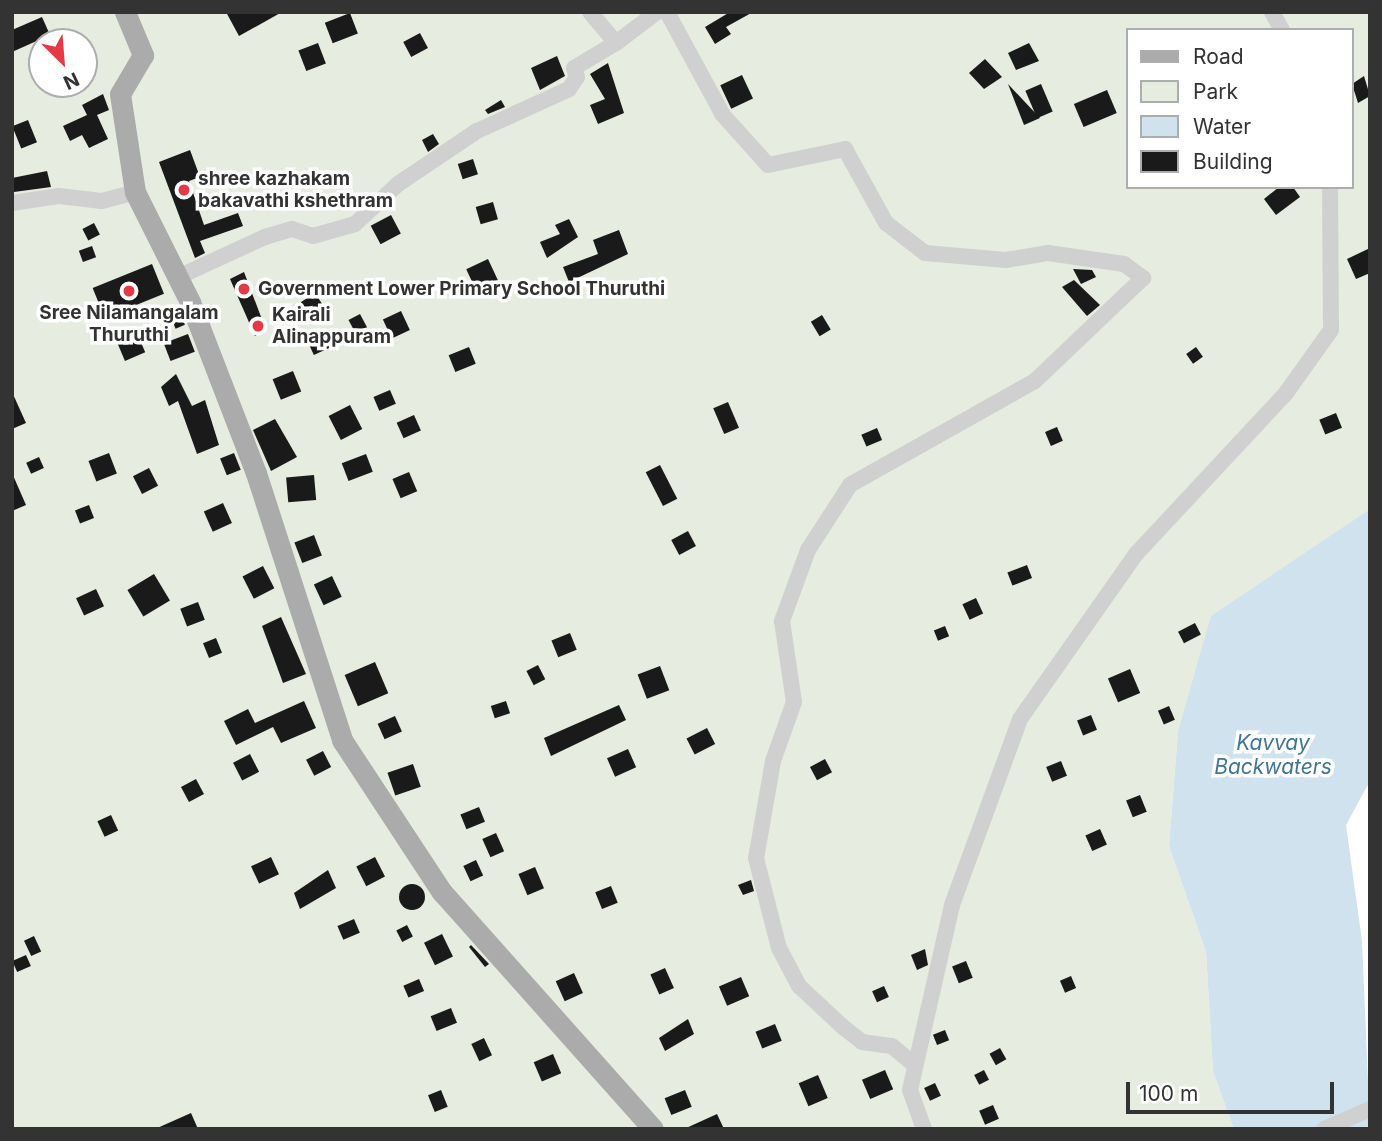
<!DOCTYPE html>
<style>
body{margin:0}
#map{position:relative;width:1382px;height:1141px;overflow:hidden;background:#fff;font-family:Inter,sans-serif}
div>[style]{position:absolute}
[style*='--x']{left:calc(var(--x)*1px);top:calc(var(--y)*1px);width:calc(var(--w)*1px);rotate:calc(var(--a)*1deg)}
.green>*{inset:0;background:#e6ecdf}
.water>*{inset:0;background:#cfe2ee}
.building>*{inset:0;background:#1a1a1a;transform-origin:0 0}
.round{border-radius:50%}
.minor>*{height:16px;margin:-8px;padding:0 8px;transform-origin:8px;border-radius:8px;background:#d0d0d0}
.major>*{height:21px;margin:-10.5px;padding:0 10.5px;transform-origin:10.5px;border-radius:10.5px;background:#ababab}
.dots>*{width:19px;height:19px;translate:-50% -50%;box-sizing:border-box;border:4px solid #fff;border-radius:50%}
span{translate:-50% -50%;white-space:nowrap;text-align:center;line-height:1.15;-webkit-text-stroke:7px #fff;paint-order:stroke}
.poi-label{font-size:19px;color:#333;font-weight:700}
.left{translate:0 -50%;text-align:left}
.water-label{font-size:21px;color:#3f7597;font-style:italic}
.frame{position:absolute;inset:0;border:14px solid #333;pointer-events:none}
.legend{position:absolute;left:1126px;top:28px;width:228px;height:161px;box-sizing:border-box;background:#fff;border:2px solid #adadad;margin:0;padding:9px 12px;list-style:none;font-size:21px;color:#333}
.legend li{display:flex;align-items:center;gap:14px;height:35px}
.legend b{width:35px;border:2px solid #adadad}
.north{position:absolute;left:28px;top:28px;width:70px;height:70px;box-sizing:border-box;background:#fff;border:2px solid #adadad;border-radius:50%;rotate:155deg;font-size:19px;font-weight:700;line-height:28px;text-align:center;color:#333}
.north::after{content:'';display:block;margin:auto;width:24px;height:32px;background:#e63946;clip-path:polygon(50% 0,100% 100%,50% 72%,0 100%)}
.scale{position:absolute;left:1126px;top:1082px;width:208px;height:32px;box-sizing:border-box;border:4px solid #333;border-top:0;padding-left:9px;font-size:21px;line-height:24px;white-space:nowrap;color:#333;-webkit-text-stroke:5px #fff;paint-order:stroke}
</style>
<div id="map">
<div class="green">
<i style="clip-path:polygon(evenodd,12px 12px,1370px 12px,1370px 509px,1212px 616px,1178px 731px,1169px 846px,1206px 952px,1213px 1072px,1234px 1129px,12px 1129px,12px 12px,1128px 30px,1352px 30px,1352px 187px,1128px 187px,1128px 30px,12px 12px,42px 42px,84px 42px,84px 84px,42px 84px,42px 42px)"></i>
</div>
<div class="water">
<i style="clip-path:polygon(1370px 509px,1370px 781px,1346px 825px,1362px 941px,1370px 1129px,1234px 1129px,1213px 1072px,1206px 952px,1169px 846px,1178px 731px,1211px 616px)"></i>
</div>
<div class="building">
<i style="clip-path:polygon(226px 12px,282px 12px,239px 36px)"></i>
<i style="clip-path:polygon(730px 12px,753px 12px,726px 27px,731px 34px,715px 44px,705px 27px)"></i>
<i style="left:350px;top:13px;width:22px;height:27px;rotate:69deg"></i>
<i style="clip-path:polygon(42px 17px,50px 35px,12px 52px,12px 30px)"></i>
<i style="left:420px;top:33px;width:17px;height:19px;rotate:62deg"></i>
<i style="left:318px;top:43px;width:22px;height:21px;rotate:69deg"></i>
<i style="clip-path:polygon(1029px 43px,1039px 61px,1016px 70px,1008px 53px)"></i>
<i style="clip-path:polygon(557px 56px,565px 76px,540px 90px,531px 68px)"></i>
<i style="clip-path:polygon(985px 59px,1002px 77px,984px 89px,969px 73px)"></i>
<i style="clip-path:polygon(608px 63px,624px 113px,598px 124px,590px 105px,605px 99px,590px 74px)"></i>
<i style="left:742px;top:75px;width:26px;height:24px;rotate:65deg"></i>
<i style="clip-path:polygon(1364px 76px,1370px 96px,1358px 103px,1352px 84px)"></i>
<i style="clip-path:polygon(1008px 84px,1040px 118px,1024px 125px)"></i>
<i style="left:1041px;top:84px;width:30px;height:17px;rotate:67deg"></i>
<i style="left:1107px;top:90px;width:25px;height:36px;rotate:67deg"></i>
<i style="clip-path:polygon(103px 94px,109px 110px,97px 115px,108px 139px,89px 148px,82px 135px,70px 141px,63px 126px,87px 115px,82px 105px)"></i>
<i style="clip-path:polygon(501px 100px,505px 107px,488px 114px,485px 110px)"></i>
<i style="left:28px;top:120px;width:24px;height:17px;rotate:68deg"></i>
<i style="clip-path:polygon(433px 134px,439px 144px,428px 152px,422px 140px)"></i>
<i style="clip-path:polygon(190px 150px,200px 177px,189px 181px,204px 225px,238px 213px,243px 226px,200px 241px,205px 253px,195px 258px,159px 162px)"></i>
<i style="left:473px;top:159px;width:16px;height:16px;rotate:72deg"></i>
<i style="clip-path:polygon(47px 171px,51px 187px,14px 192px,12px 178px)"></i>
<i style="clip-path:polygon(1279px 187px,1293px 187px,1300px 197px,1276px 215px,1264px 199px)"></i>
<i style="left:493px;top:202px;width:18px;height:18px;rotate:74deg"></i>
<i style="left:391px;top:215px;width:21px;height:23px;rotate:62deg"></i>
<i style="clip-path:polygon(569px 219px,578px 237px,547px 258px,540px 242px,560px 234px,555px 225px)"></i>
<i style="left:94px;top:223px;width:13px;height:13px;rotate:63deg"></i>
<i style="clip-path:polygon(619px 230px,628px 254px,569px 282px,563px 267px,598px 254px,593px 240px)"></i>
<i style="left:92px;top:246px;width:12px;height:14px;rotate:70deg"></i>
<i style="clip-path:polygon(1370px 248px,1370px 273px,1356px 279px,1347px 259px)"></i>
<i style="left:488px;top:259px;width:29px;height:24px;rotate:65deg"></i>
<i style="left:152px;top:264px;width:32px;height:64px;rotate:68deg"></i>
<i style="clip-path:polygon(1073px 269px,1092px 270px,1096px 277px,1081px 284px)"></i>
<i style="clip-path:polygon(244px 272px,266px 330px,255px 336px,230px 279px)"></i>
<i style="clip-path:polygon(1074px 280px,1100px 305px,1087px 316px,1062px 287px)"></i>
<i style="left:315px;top:293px;width:17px;height:17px;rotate:57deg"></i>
<i style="left:179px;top:311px;width:15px;height:10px;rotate:67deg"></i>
<i style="left:401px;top:311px;width:21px;height:20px;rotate:65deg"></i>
<i style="left:360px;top:314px;width:15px;height:13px;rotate:62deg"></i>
<i style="left:822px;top:315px;width:17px;height:13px;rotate:59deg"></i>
<i style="left:323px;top:332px;width:17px;height:18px;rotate:65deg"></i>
<i style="left:137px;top:333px;width:21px;height:22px;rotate:67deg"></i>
<i style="left:188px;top:334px;width:19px;height:26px;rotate:69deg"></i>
<i style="left:469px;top:347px;width:18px;height:22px;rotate:68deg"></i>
<i style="left:1196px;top:347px;width:12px;height:12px;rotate:55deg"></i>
<i style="left:293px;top:371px;width:22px;height:22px;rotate:68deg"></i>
<i style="clip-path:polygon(176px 374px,192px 406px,205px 400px,219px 445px,197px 454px,178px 401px,169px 406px,161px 387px)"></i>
<i style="left:390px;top:390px;width:15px;height:18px;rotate:67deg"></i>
<i style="clip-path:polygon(12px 392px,26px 423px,12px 429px)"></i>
<i style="left:728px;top:402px;width:28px;height:16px;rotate:67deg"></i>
<i style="left:350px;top:405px;width:27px;height:24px;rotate:63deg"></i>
<i style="left:1336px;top:413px;width:16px;height:18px;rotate:68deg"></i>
<i style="left:414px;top:415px;width:17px;height:19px;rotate:66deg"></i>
<i style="clip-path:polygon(275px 419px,297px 457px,271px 471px,253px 430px)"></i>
<i style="left:1057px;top:427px;width:15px;height:13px;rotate:67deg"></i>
<i style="left:877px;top:428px;width:13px;height:17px;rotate:67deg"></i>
<i style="left:109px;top:453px;width:22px;height:22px;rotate:69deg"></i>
<i style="left:234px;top:453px;width:18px;height:15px;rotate:68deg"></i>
<i style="left:366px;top:454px;width:19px;height:26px;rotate:69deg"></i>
<i style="left:39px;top:457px;width:12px;height:14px;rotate:66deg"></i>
<i style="left:660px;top:465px;width:38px;height:16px;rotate:63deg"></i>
<i style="left:149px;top:468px;width:20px;height:18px;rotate:63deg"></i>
<i style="left:409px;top:472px;width:21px;height:18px;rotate:67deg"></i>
<i style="clip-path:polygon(12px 473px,26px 505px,12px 511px)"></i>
<i style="left:314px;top:475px;width:25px;height:28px;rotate:85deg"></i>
<i style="left:223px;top:503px;width:22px;height:21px;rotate:66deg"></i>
<i style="left:89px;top:505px;width:14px;height:15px;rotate:69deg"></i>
<i style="left:688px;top:531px;width:17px;height:19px;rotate:62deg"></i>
<i style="left:314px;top:535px;width:22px;height:21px;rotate:69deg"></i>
<i style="left:1027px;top:565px;width:14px;height:21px;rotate:69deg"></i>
<i style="left:263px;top:566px;width:25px;height:23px;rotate:63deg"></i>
<i style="left:154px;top:574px;width:31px;height:31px;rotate:59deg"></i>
<i style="left:332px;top:576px;width:23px;height:20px;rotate:65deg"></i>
<i style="left:96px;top:589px;width:19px;height:22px;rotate:65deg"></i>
<i style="left:976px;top:598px;width:17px;height:15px;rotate:65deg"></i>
<i style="left:198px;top:602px;width:19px;height:19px;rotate:69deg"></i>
<i style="clip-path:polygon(281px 617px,306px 674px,283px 683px,262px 626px)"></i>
<i style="left:1195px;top:623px;width:13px;height:19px;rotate:63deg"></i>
<i style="left:945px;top:626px;width:11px;height:12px;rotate:68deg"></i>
<i style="left:570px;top:633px;width:18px;height:20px;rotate:68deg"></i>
<i style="left:216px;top:638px;width:16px;height:14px;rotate:68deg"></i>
<i style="left:375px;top:662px;width:34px;height:33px;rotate:67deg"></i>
<i style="left:538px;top:665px;width:16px;height:13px;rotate:63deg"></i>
<i style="left:660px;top:666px;width:26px;height:24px;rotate:69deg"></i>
<i style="left:1130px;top:669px;width:26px;height:24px;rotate:67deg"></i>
<i style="clip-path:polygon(304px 701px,316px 728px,281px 743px,273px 727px,236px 745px,224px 721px,248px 709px,255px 723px)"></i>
<i style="left:506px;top:701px;width:13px;height:16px;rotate:72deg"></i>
<i style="clip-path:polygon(619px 705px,626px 720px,551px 756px,544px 738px)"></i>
<i style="left:1169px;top:706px;width:15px;height:12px;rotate:67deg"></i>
<i style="left:1091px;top:715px;width:16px;height:15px;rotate:68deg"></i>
<i style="left:395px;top:716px;width:17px;height:19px;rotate:66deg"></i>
<i style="left:707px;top:728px;width:18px;height:23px;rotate:63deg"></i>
<i style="left:628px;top:749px;width:20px;height:23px;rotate:66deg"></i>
<i style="left:323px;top:751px;width:18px;height:19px;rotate:63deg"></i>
<i style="left:250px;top:754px;width:20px;height:19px;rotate:63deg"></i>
<i style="left:825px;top:759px;width:15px;height:17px;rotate:62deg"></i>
<i style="left:1061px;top:761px;width:16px;height:16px;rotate:68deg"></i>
<i style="left:413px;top:764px;width:24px;height:27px;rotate:71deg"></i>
<i style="left:196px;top:779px;width:17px;height:17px;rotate:62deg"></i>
<i style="left:1140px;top:795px;width:18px;height:15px;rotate:68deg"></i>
<i style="left:479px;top:807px;width:16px;height:20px;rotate:68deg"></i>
<i style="left:111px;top:815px;width:17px;height:15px;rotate:65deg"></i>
<i style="left:1100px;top:829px;width:17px;height:16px;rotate:66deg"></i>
<i style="left:496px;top:833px;width:20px;height:15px;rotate:66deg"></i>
<i style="left:271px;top:857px;width:19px;height:22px;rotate:65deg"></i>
<i style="left:375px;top:857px;width:22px;height:21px;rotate:63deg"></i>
<i style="left:476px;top:860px;width:17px;height:14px;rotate:65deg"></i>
<i style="left:535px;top:867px;width:23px;height:18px;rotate:67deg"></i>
<i style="clip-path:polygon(328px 870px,336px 888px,300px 909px,294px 893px)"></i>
<i style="clip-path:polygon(751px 880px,754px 891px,743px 895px,738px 885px)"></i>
<i class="round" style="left:399px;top:884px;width:26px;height:26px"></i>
<i style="left:611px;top:886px;width:18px;height:17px;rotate:68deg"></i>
<i style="left:354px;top:919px;width:15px;height:18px;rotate:67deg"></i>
<i style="left:407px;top:925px;width:13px;height:12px;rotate:63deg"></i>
<i style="left:442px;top:934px;width:25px;height:20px;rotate:64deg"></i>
<i style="left:34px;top:936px;width:17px;height:11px;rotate:65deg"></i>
<i style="clip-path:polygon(471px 945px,489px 964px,485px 967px,469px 947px)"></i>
<i style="clip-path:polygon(925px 949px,928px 965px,917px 970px,911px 955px)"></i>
<i style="left:26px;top:955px;width:12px;height:15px;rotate:66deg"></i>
<i style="left:966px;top:961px;width:18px;height:15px;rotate:68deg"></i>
<i style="left:665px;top:968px;width:22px;height:16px;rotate:66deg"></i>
<i style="left:574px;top:973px;width:22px;height:20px;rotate:66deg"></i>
<i style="left:1071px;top:976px;width:13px;height:12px;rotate:67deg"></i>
<i style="left:741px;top:977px;width:21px;height:24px;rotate:67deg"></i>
<i style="left:419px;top:979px;width:13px;height:17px;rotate:67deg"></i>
<i style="left:884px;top:986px;width:12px;height:13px;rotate:66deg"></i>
<i style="left:451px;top:1008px;width:16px;height:22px;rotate:68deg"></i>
<i style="clip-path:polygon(688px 1019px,694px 1034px,665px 1051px,659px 1038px)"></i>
<i style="left:775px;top:1024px;width:18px;height:21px;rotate:68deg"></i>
<i style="left:945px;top:1030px;width:11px;height:13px;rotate:68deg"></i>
<i style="left:484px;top:1038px;width:19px;height:14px;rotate:65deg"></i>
<i style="left:1000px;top:1048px;width:13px;height:12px;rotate:61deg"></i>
<i style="left:553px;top:1054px;width:21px;height:21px;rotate:67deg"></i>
<i style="left:885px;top:1070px;width:21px;height:25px;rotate:67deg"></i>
<i style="left:984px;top:1070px;width:11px;height:11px;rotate:63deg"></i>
<i style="left:818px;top:1075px;width:25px;height:21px;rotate:67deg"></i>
<i style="left:935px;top:1083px;width:14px;height:12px;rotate:65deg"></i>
<i style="left:441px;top:1090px;width:18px;height:14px;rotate:68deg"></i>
<i style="left:685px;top:1090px;width:18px;height:22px;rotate:68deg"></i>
<i style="left:993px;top:1105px;width:15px;height:15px;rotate:67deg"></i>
<i style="clip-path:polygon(191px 1113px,198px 1129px,155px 1129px)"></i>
<i style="clip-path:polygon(717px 1114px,724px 1129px,684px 1129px)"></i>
</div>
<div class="minor">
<i style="--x:590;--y:12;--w:40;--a:50"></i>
<i style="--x:616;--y:43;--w:51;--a:-37.1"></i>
<i style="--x:667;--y:12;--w:117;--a:61.5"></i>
<i style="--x:723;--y:115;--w:67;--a:48"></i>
<i style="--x:768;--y:165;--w:79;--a:-11.7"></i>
<i style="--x:845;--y:149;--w:85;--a:61"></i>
<i style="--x:886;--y:223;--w:49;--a:37.6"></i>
<i style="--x:925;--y:253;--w:81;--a:4.9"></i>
<i style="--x:1006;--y:260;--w:43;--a:-9.5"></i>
<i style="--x:1048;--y:253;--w:77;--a:8.2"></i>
<i style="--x:1124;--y:264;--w:24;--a:36"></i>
<i style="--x:1143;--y:278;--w:149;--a:136.4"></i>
<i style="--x:1035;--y:381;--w:212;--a:150.7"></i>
<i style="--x:850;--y:485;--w:77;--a:122.9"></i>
<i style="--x:808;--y:550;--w:76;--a:110.1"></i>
<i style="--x:782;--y:621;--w:82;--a:81.6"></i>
<i style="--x:794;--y:702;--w:63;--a:109.6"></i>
<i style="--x:773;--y:761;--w:98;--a:99.9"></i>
<i style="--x:756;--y:858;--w:93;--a:75.7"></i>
<i style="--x:779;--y:948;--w:43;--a:62.2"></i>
<i style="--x:799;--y:986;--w:60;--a:43"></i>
<i style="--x:843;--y:1027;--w:24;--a:38"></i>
<i style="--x:862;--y:1042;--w:30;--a:8"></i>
<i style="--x:892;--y:1046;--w:30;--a:40"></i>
<i style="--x:1272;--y:12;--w:21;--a:61"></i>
<i style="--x:12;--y:203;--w:48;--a:-8.5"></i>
<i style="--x:59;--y:196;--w:43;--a:6.6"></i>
<i style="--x:102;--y:201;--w:34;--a:-15"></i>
<i style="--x:178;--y:277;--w:96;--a:-24.7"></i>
<i style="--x:265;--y:237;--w:28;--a:-17"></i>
<i style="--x:292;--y:229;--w:22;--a:18"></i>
<i style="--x:313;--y:236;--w:44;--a:-15.9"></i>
<i style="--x:355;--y:224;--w:59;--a:-42.9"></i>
<i style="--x:398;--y:184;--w:95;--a:-33.9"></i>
<i style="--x:477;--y:131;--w:101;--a:-24.5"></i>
<i style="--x:569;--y:89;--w:14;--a:-56"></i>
<i style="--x:577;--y:77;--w:9;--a:-108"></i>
<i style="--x:574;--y:68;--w:49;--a:-30.8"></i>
<i style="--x:924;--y:1129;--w:41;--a:-109.7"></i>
<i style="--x:910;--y:1090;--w:190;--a:-77.2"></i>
<i style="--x:952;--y:905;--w:198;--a:-69.9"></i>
<i style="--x:1020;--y:719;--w:202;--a:-54.9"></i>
<i style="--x:1136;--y:554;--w:220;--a:-47"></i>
<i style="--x:1286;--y:393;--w:77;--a:-54.5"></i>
<i style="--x:1331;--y:330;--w:143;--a:-90.4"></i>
<i style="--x:1324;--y:1129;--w:50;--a:-23.5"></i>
</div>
<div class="major">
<i style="--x:125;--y:12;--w:47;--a:67.3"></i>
<i style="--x:143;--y:55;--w:45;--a:120.5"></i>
<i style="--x:120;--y:94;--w:99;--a:81.3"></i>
<i style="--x:135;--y:192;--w:123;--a:63.4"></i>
<i style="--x:190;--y:302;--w:183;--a:68.9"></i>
<i style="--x:256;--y:473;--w:281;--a:72.1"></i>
<i style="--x:342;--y:740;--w:182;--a:56.7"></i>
<i style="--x:442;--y:892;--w:317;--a:48.3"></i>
</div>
<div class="dots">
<i style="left:184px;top:190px;background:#e63946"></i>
<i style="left:244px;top:289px;background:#e63946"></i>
<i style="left:129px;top:291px;background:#e63946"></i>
<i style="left:258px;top:326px;background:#e63946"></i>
</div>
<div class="poi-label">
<span class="left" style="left:198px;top:190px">shree kazhakam<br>bakavathi kshethram</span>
<span class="left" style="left:258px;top:289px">Government Lower Primary School Thuruthi</span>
<span style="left:129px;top:324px">Sree Nilamangalam<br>Thuruthi</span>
<span class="left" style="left:272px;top:326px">Kairali<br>Alinappuram</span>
</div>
<div class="water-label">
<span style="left:1273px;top:755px">Kavvay<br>Backwaters</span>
</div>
<div class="frame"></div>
<ul class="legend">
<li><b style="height:9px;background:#ababab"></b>Road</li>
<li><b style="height:19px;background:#e6ecdf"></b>Park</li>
<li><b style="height:19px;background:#cfe2ee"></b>Water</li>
<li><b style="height:19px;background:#1a1a1a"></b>Building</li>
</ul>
<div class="north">N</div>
<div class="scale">100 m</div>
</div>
